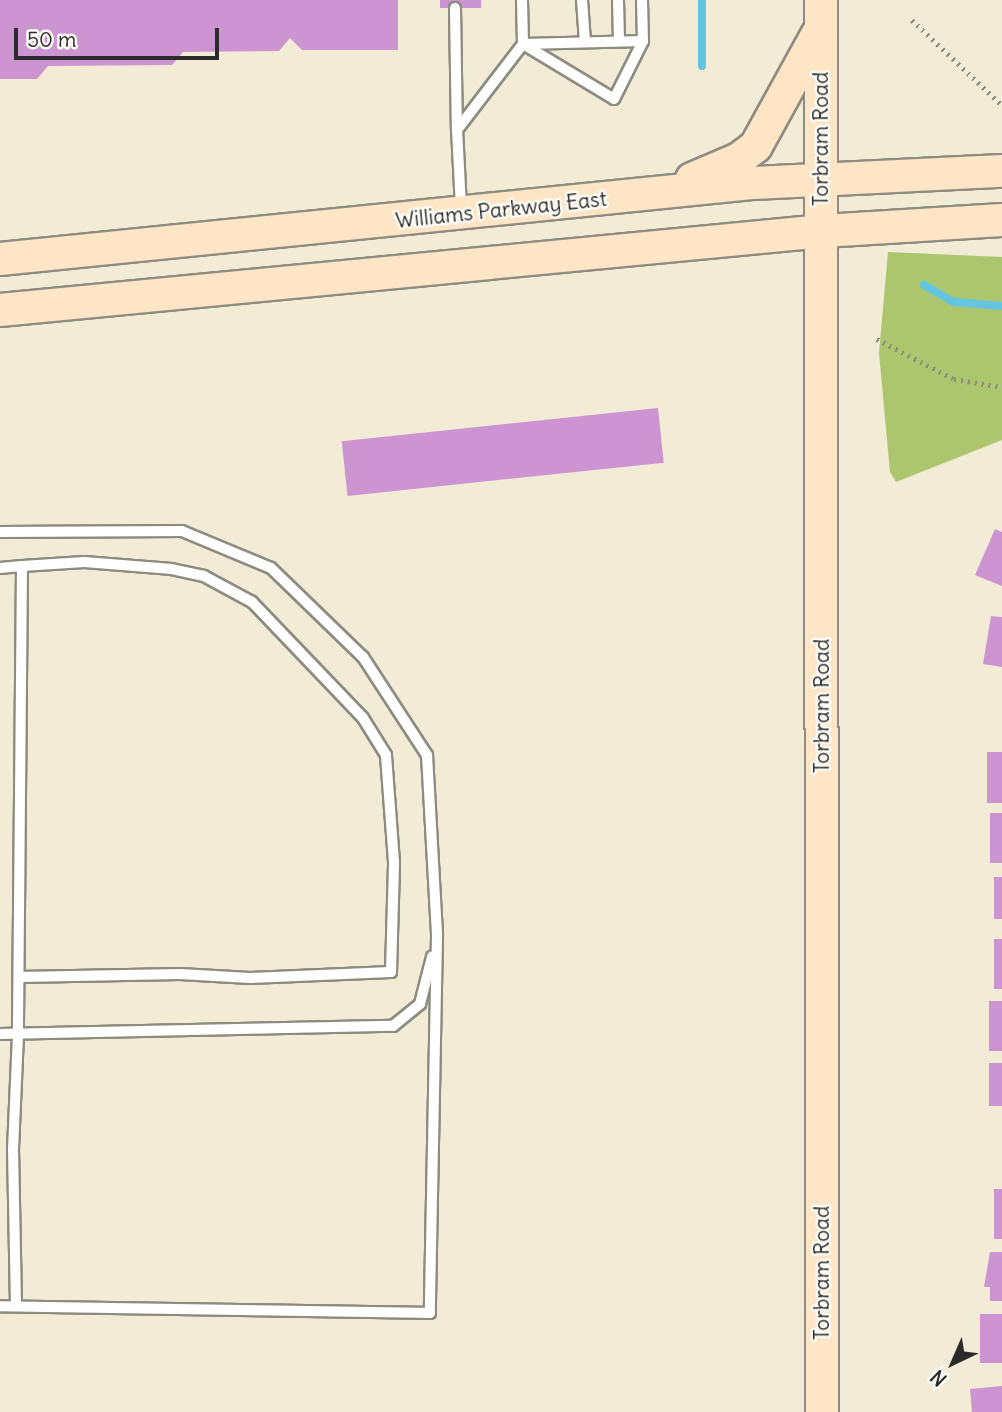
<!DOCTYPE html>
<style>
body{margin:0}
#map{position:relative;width:1002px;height:1412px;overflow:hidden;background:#f2ecd6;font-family:Delius,sans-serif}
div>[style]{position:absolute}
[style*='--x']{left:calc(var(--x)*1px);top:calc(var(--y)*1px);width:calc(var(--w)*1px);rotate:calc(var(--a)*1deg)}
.green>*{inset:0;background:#abc66c}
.stream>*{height:8px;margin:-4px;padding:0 4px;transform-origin:4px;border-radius:4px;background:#63c5e1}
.building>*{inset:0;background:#cd94d2;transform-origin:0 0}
.path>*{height:4.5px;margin-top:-2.25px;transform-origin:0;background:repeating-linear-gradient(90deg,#8e8c80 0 2px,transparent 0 7px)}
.roads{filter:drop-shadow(2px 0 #8e8c80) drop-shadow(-2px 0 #8e8c80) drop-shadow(0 2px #8e8c80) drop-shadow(0 -2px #8e8c80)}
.lane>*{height:10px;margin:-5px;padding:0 5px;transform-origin:5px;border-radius:5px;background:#fff}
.secondary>*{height:32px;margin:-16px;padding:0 16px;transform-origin:16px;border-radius:16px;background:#fde5c5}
span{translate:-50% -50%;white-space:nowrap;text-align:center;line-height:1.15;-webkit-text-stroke:5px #fdfcf7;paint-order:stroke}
.street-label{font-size:21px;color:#2b2b2b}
.north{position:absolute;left:918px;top:1328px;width:70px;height:70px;-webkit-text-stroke:5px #fdfcf7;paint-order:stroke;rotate:224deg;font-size:19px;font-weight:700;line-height:28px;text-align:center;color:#2b2b2b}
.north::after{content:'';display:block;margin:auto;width:24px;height:32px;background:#2b2b2b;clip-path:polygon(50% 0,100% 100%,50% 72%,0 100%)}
.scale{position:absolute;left:14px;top:28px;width:205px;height:32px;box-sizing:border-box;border:4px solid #2b2b2b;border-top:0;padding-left:9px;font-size:21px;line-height:24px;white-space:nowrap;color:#2b2b2b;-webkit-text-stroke:5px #fdfcf7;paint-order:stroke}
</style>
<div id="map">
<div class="green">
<i style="clip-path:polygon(888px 252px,1002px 257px,1002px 440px,896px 482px,890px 472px,879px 353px)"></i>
</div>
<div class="stream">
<i style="--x:702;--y:0;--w:66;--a:90"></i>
<i style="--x:924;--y:285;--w:34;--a:30"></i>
<i style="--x:954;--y:302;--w:48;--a:4.8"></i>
</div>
<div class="building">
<i style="clip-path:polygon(0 0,398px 0,398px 50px,302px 50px,290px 38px,279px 51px,183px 52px,172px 65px,48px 66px,37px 79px,0 79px)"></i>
<i style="left:440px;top:0;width:41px;height:8px"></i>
<i style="left:658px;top:408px;width:55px;height:318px;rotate:84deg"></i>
<i style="clip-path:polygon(995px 529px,1002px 532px,1002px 586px,975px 575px)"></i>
<i style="clip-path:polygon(991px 616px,1002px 617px,1002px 667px,983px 664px)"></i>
<i style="left:987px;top:752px;width:15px;height:51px"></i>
<i style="left:990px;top:813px;width:12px;height:50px"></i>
<i style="left:994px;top:877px;width:8px;height:42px"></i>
<i style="left:994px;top:939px;width:8px;height:50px"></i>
<i style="left:989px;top:1001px;width:13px;height:50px"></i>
<i style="left:989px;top:1063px;width:13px;height:43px"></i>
<i style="left:994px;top:1189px;width:8px;height:50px"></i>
<i style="clip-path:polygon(990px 1252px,1002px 1252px,1002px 1301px,990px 1301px,990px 1287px,984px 1287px)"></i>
<i style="left:1002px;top:1314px;width:49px;height:22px;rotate:90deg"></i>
<i style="clip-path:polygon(1002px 1386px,1002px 1412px,972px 1412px,970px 1389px)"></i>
</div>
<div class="path">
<i style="--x:912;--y:20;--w:124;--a:43.4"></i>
<i style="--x:877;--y:339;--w:87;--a:27.5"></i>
<i style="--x:954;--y:379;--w:49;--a:9.5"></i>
</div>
<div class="roads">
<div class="lane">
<i style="--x:582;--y:0;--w:42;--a:85.9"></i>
<i style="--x:618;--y:0;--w:41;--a:88.6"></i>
<i style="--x:455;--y:8;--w:122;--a:89.1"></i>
<i style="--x:523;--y:44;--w:106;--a:31.1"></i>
<i style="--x:614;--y:99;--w:65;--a:-63.4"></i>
<i style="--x:643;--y:41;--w:41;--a:-91.4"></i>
<i style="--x:523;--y:44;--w:120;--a:-1.4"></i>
<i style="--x:461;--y:208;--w:78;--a:-92.9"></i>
<i style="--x:457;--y:130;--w:108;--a:-52.5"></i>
<i style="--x:523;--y:44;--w:44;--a:-91.3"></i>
<i style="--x:0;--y:532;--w:182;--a:-0.3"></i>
<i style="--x:182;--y:531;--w:96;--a:22.6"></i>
<i style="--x:271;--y:568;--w:128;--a:44.1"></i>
<i style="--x:363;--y:657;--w:117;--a:56.9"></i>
<i style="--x:427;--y:755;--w:181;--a:86.8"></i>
<i style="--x:437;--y:936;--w:377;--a:91.1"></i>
<i style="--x:430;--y:1313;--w:430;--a:-179.1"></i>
<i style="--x:0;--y:568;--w:22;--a:-5"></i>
<i style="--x:22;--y:566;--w:469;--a:90.5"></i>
<i style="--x:18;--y:1035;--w:114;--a:92.5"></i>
<i style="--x:13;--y:1149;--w:157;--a:88.9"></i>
<i style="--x:19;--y:977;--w:161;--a:-1.1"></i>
<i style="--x:180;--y:974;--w:70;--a:3.3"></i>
<i style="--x:250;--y:978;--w:141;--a:-2.4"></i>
<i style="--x:391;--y:972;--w:110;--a:-88.4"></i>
<i style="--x:394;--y:862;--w:107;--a:-94.3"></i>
<i style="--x:386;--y:755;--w:44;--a:-121.9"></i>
<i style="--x:363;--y:718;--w:161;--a:-133.7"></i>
<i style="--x:252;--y:602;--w:55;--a:-151.6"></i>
<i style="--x:204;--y:576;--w:33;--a:-168"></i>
<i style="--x:172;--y:569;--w:88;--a:-175.5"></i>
<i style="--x:84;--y:562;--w:62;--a:176.3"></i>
<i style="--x:0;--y:1034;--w:393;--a:-1.2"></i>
<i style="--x:393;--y:1026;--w:35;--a:-39"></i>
<i style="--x:420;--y:1004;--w:49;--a:-75.7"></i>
</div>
<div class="secondary">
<i style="--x:821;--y:0;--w:1412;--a:89.96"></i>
<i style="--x:692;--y:179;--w:51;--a:-23.1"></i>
<i style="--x:739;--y:159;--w:21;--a:-37"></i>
<i style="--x:756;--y:146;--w:127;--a:-61.2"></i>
<i style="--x:0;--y:259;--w:758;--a:-5.76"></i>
<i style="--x:754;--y:183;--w:248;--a:-2.8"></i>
<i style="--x:0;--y:310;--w:827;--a:-5.48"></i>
<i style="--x:823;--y:231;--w:179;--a:-3.5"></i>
</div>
</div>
<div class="street-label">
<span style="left:821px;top:139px;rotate:-90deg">Torbram Road</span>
<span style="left:501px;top:210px;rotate:-6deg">Williams Parkway East</span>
<span style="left:822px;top:706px;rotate:-90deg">Torbram Road</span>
<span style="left:822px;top:1273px;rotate:-90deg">Torbram Road</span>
</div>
<div class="north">N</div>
<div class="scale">50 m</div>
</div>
